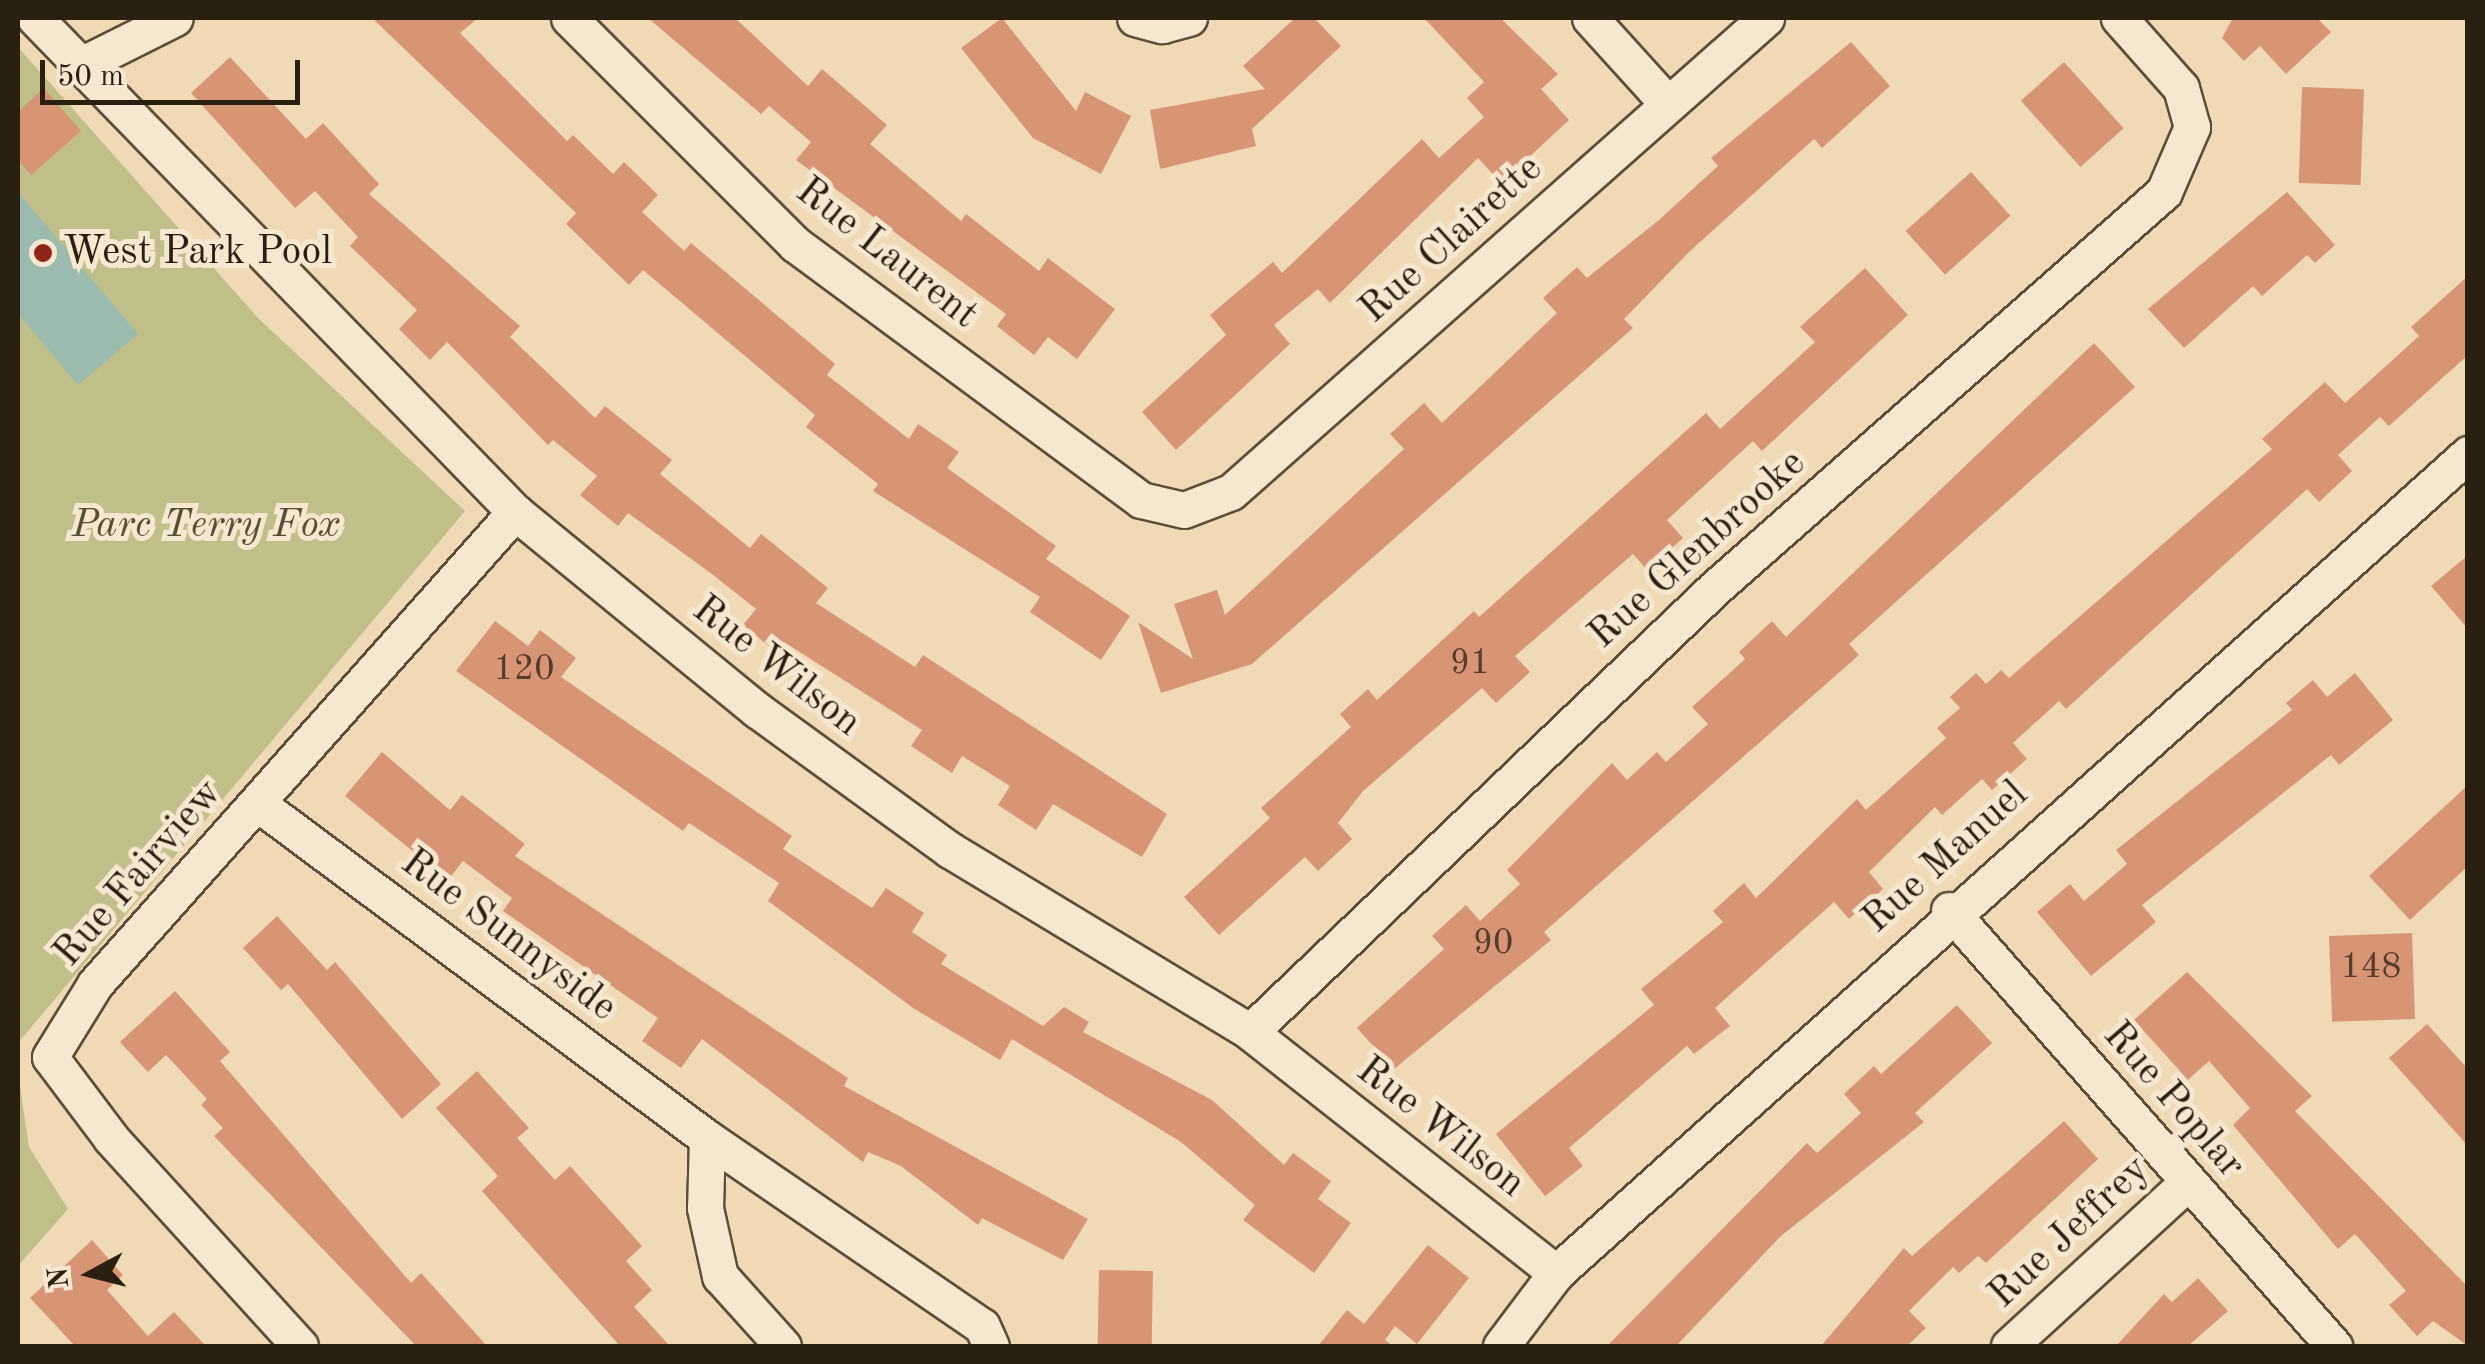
<!DOCTYPE html>
<style>
body{margin:0}
#map{position:relative;width:2485px;height:1364px;overflow:hidden;background:#f0dab6;font-family:"Old Standard TT",serif}
div>[style]{position:absolute}
[style*='--x']{left:calc(var(--x)*1px);top:calc(var(--y)*1px);width:calc(var(--w)*1px);rotate:calc(var(--a)*1deg)}
.green>*{inset:0;background:#c0be89}
.water>*{inset:0;background:#9abbae}
.building>*{inset:0;background:#d89576;transform-origin:0 0}
.roads{filter:drop-shadow(2px 0 #5c4e3a) drop-shadow(-2px 0 #5c4e3a) drop-shadow(0 2px #5c4e3a) drop-shadow(0 -2px #5c4e3a)}
.minor>*{height:35px;margin:-17.5px;padding:0 17.5px;transform-origin:17.5px;border-radius:17.5px;background:#f5e7d0}
.dots>*{width:28px;height:28px;translate:-50% -50%;box-sizing:border-box;border:5px solid #f5e7d0;border-radius:50%}
span{translate:-50% -50%;white-space:nowrap;text-align:center;line-height:1.15;-webkit-text-stroke:10px #f5e7d0;paint-order:stroke}
.number-label{font-size:35px;color:#563c2a}
.number-label span{-webkit-text-stroke-width:0}
.street-label{font-size:40px;color:#2a1f11}
.poi-label{font-size:40px;color:#2a1f11}
.left{translate:0 -50%;text-align:left}
.park-label{font-size:40px;color:#574f35;font-style:italic}
.frame{position:absolute;inset:0;border:20px solid #2a1f11;pointer-events:none}
.north{position:absolute;left:40px;top:1224px;width:100px;height:100px;-webkit-text-stroke:8px #f5e7d0;paint-order:stroke;rotate:263deg;font-size:28px;font-weight:700;line-height:40px;text-align:center;color:#2a1f11}
.north::after{content:'';display:block;margin:auto;width:35px;height:45px;background:#2a1f11;clip-path:polygon(50% 0,100% 100%,50% 72%,0 100%)}
.scale{position:absolute;left:40px;top:60px;width:260px;height:45px;box-sizing:border-box;border:5px solid #2a1f11;border-top:0;padding-left:12px;font-size:30px;line-height:35px;white-space:nowrap;color:#2a1f11;-webkit-text-stroke:8px #f5e7d0;paint-order:stroke}
</style>
<div id="map">
<div class="green">
<i style="clip-path:polygon(18px 47px,258px 318px,465px 511px,18px 1043px)"></i>
<i style="clip-path:polygon(18px 1073px,29px 1147px,68px 1209px,18px 1266px)"></i>
</div>
<div class="water">
<i style="clip-path:polygon(18px 192px,138px 334px,78px 385px,18px 314px)"></i>
</div>
<div class="building">
<i style="clip-path:polygon(372px 18px,478px 18px,460px 33px,567px 141px,573px 135px,613px 174px,624px 162px,658px 195px,642px 212px,684px 251px,691px 243px,835px 364px,827px 375px,909px 439px,918px 424px,959px 452px,947px 468px,1056px 546px,1046px 559px,1130px 616px,1101px 660px,1030px 612px,1040px 597px,873px 491px,878px 484px,806px 427px,815px 415px,643px 270px,629px 285px,566px 224px,576px 213px)"></i>
<i style="clip-path:polygon(648px 18px,735px 18px,808px 86px,822px 69px,887px 125px,870px 144px,961px 221px,966px 214px,1039px 271px,1048px 258px,1115px 309px,1077px 359px,1048px 337px,1034px 355px,997px 326px,1006px 314px,796px 160px,811px 142px,769px 106px,761px 114px)"></i>
<i style="clip-path:polygon(1002px 18px,1076px 111px,1085px 92px,1131px 116px,1101px 174px,1033px 138px,961px 48px)"></i>
<i style="clip-path:polygon(1295px 18px,1314px 18px,1341px 46px,1252px 129px,1256px 146px,1160px 169px,1150px 110px,1265px 89px,1243px 66px)"></i>
<i style="clip-path:polygon(1424px 18px,1500px 18px,1558px 74px,1541px 89px,1569px 120px,1501px 183px,1478px 158px,1330px 303px,1318px 289px,1274px 325px,1290px 344px,1176px 450px,1142px 412px,1226px 335px,1210px 315px,1273px 262px,1282px 273px,1422px 139px,1439px 158px,1484px 117px,1467px 98px,1484px 82px)"></i>
<i style="clip-path:polygon(2233px 18px,2317px 18px,2331px 32px,2286px 74px,2260px 46px,2244px 61px,2222px 38px)"></i>
<i style="clip-path:polygon(1851px 42px,1890px 86px,1822px 148px,1814px 139px,1689px 252px,1624px 319px,1633px 328px,1252px 664px,1161px 693px,1138px 622px,1193px 659px,1174px 604px,1217px 590px,1225px 615px,1404px 449px,1390px 434px,1424px 403px,1442px 423px,1557px 313px,1543px 298px,1577px 267px,1587px 278px,1660px 219px,1718px 166px,1711px 158px)"></i>
<i style="clip-path:polygon(230px 57px,306px 139px,323px 123px,379px 184px,369px 194px,520px 326px,510px 337px,595px 418px,605px 406px,672px 460px,660px 474px,750px 548px,761px 534px,828px 588px,816px 603px,915px 667px,923px 655px,1167px 814px,1142px 857px,1053px 804px,1036px 830px,998px 805px,1010px 786px,962px 756px,952px 773px,911px 746px,922px 730px,784px 642px,776px 652px,743px 625px,756px 609px,712px 574px,628px 513px,618px 526px,580px 495px,597px 476px,553px 440px,548px 445px,447px 342px,430px 360px,399px 329px,417px 310px,350px 246px,358px 237px,315px 191px,295px 208px,191px 93px)"></i>
<i style="left:2064px;top:62px;width:89px;height:58px;rotate:48deg"></i>
<i style="left:2302px;top:87px;width:62px;height:96px;rotate:2deg"></i>
<i style="clip-path:polygon(44px 88px,81px 131px,31px 175px,18px 160px,18px 112px)"></i>
<i style="left:1971px;top:172px;width:59px;height:88px;rotate:48deg"></i>
<i style="clip-path:polygon(2287px 192px,2335px 245px,2315px 263px,2307px 255px,2262px 296px,2253px 286px,2184px 348px,2148px 309px)"></i>
<i style="clip-path:polygon(1865px 268px,1908px 315px,1762px 451px,1753px 441px,1667px 520px,1683px 538px,1647px 570px,1633px 554px,1515px 656px,1530px 672px,1496px 703px,1482px 688px,1363px 791px,1338px 823px,1352px 839px,1318px 871px,1305px 857px,1219px 935px,1184px 897px,1270px 818px,1261px 808px,1351px 727px,1340px 714px,1368px 689px,1377px 700px,1474px 611px,1479px 617px,1706px 413px,1720px 429px,1815px 342px,1800px 327px)"></i>
<i style="clip-path:polygon(2468px 276px,2468px 355px,2389px 426px,2380px 417px,2338px 455px,2352px 471px,2319px 502px,2307px 489px,2066px 709px,2059px 701px,2013px 743px,2027px 759px,1992px 790px,1982px 779px,1942px 815px,1935px 807px,1869px 872px,1883px 889px,1849px 919px,1834px 902px,1715px 1008px,1730px 1026px,1694px 1054px,1687px 1046px,1569px 1148px,1583px 1166px,1545px 1196px,1496px 1134px,1654px 1005px,1641px 989px,1723px 922px,1713px 911px,1744px 883px,1756px 898px,1857px 799px,1866px 810px,1946px 738px,1937px 728px,1960px 708px,1950px 697px,1976px 673px,1986px 684px,2001px 670px,2009px 678px,2272px 449px,2262px 439px,2325px 382px,2345px 403px,2419px 336px,2411px 327px)"></i>
<i style="clip-path:polygon(2094px 343px,2135px 387px,1849px 644px,1859px 655px,1544px 932px,1551px 940px,1394px 1069px,1357px 1028px,1444px 949px,1432px 936px,1466px 905px,1480px 921px,1520px 884px,1507px 870px,1612px 763px,1627px 780px,1657px 752px,1666px 762px,1708px 724px,1692px 707px,1745px 659px,1739px 652px,1772px 621px,1786px 637px)"></i>
<i style="clip-path:polygon(2468px 555px,2468px 629px,2431px 586px)"></i>
<i style="clip-path:polygon(495px 621px,528px 646px,540px 630px,576px 658px,561px 677px,792px 836px,783px 849px,872px 908px,886px 888px,924px 913px,912px 932px,947px 955px,941px 964px,1043px 1026px,1064px 1007px,1089px 1022px,1083px 1032px,1212px 1100px,1284px 1165px,1293px 1153px,1331px 1181px,1318px 1199px,1351px 1223px,1314px 1273px,1243px 1220px,1255px 1205px,1181px 1142px,1012px 1039px,1000px 1060px,913px 1008px,768px 901px,779px 883px,689px 823px,683px 831px,456px 671px)"></i>
<i style="clip-path:polygon(2355px 673px,2393px 720px,2339px 765px,2331px 755px,2142px 905px,2156px 922px,2091px 976px,2037px 912px,2070px 884px,2084px 901px,2127px 864px,2116px 850px,2292px 710px,2286px 703px,2313px 680px,2327px 697px)"></i>
<i style="clip-path:polygon(382px 752px,450px 810px,462px 795px,525px 844px,515px 856px,848px 1078px,844px 1086px,1088px 1219px,1063px 1260px,982px 1218px,978px 1225px,901px 1166px,868px 1152px,863px 1162px,702px 1039px,681px 1068px,642px 1041px,658px 1018px,503px 911px,512px 898px,463px 861px,448px 880px,345px 796px)"></i>
<i style="clip-path:polygon(2468px 785px,2468px 866px,2410px 920px,2369px 876px)"></i>
<i style="clip-path:polygon(277px 916px,327px 970px,335px 962px,441px 1084px,402px 1119px,288px 984px,281px 990px,243px 948px)"></i>
<i style="left:2412px;top:933px;width:86px;height:83px;rotate:88deg"></i>
<i style="clip-path:polygon(2187px 972px,2312px 1096px,2295px 1111px,2468px 1287px,2468px 1346px,2433px 1321px,2417px 1336px,2389px 1305px,2406px 1291px,2355px 1234px,2338px 1249px,2233px 1125px,2250px 1108px,2209px 1061px,2188px 1080px,2134px 1020px)"></i>
<i style="clip-path:polygon(175px 991px,230px 1052px,220px 1061px,411px 1283px,421px 1273px,487px 1346px,416px 1346px,214px 1136px,223px 1128px,201px 1105px,207px 1099px,166px 1055px,148px 1072px,120px 1042px)"></i>
<i style="clip-path:polygon(1957px 1005px,1992px 1043px,1915px 1113px,1924px 1122px,1781px 1236px,1676px 1346px,1607px 1346px,1807px 1143px,1817px 1153px,1861px 1113px,1844px 1094px,1874px 1066px,1881px 1074px)"></i>
<i style="clip-path:polygon(2427px 1024px,2468px 1069px,2468px 1146px,2389px 1058px)"></i>
<i style="clip-path:polygon(477px 1071px,529px 1128px,517px 1138px,555px 1180px,570px 1166px,642px 1246px,626px 1261px,652px 1290px,634px 1307px,670px 1346px,620px 1346px,482px 1191px,498px 1176px,436px 1108px)"></i>
<i style="clip-path:polygon(2064px 1121px,2098px 1159px,1986px 1263px,1978px 1256px,1959px 1273px,1953px 1267px,1909px 1311px,1926px 1328px,1907px 1346px,1821px 1346px,1904px 1248px,1912px 1256px)"></i>
<i style="clip-path:polygon(92px 1240px,123px 1275px,107px 1290px,148px 1336px,174px 1312px,206px 1346px,75px 1346px,30px 1298px)"></i>
<i style="clip-path:polygon(1428px 1245px,1469px 1278px,1417px 1344px,1395px 1326px,1385px 1340px,1393px 1346px,1318px 1346px,1347px 1310px,1364px 1324px)"></i>
<i style="left:1099px;top:1270px;width:54px;height:76px;rotate:1deg"></i>
<i style="clip-path:polygon(2198px 1278px,2228px 1311px,2188px 1346px,2116px 1346px,2164px 1294px,2172px 1302px)"></i>
</div>
<div class="roads">
<div class="minor">
<i style="--x:35;--y:18;--w:689;--a:45.82"></i>
<i style="--x:515;--y:512;--w:313;--a:39.3"></i>
<i style="--x:757;--y:710;--w:238;--a:36"></i>
<i style="--x:950;--y:850;--w:351;--a:31.2"></i>
<i style="--x:1250;--y:1032;--w:390;--a:38.2"></i>
<i style="--x:569;--y:18;--w:320;--a:45"></i>
<i style="--x:795;--y:244;--w:430;--a:36.5"></i>
<i style="--x:1141;--y:500;--w:44;--a:13.1"></i>
<i style="--x:1184;--y:510;--w:50;--a:-21"></i>
<i style="--x:1231;--y:492;--w:715;--a:-41.54"></i>
<i style="--x:1135;--y:18;--w:28;--a:15"></i>
<i style="--x:1162;--y:25;--w:28;--a:-15"></i>
<i style="--x:1590;--y:18;--w:115;--a:47.8"></i>
<i style="--x:79;--y:66;--w:107;--a:-26.6"></i>
<i style="--x:257;--y:803;--w:561;--a:36.67"></i>
<i style="--x:707;--y:1138;--w:333;--a:34.4"></i>
<i style="--x:982;--y:1326;--w:22;--a:66"></i>
<i style="--x:1949;--y:910;--w:582;--a:48.55"></i>
<i style="--x:1250;--y:1032;--w:644;--a:-43.68"></i>
<i style="--x:1716;--y:587;--w:597;--a:-41.4"></i>
<i style="--x:2164;--y:192;--w:71;--a:-66.7"></i>
<i style="--x:2192;--y:127;--w:41;--a:-105.8"></i>
<i style="--x:2181;--y:88;--w:94;--a:-131.5"></i>
<i style="--x:707;--y:1138;--w:70;--a:91.6"></i>
<i style="--x:705;--y:1208;--w:70;--a:77.6"></i>
<i style="--x:720;--y:1276;--w:94;--a:48"></i>
<i style="--x:300;--y:1346;--w:281;--a:-132.3"></i>
<i style="--x:111;--y:1138;--w:101;--a:-127"></i>
<i style="--x:50;--y:1057;--w:86;--a:-58.3"></i>
<i style="--x:95;--y:984;--w:632;--a:-48.34"></i>
<i style="--x:1501;--y:1346;--w:91;--a:-53"></i>
<i style="--x:1556;--y:1273;--w:1226;--a:-41.92"></i>
<i style="--x:2009;--y:1346;--w:243;--a:-42.5"></i>
</div>
</div>
<div class="dots">
<i style="left:43px;top:253px;background:#8f2418"></i>
</div>
<div class="number-label">
<span style="left:1470px;top:664px">91</span>
<span style="left:524px;top:670px">120</span>
<span style="left:1493px;top:944px">90</span>
<span style="left:2371px;top:968px">148</span>
</div>
<div class="street-label">
<span style="left:1452px;top:240px;rotate:-42deg">Rue Clairette</span>
<span style="left:886px;top:254px;rotate:38deg">Rue Laurent</span>
<span style="left:1698px;top:550px;rotate:-42deg">Rue Glenbrooke</span>
<span style="left:776px;top:667px;rotate:38deg">Rue Wilson</span>
<span style="left:1946px;top:858px;rotate:-42deg">Rue Manuel</span>
<span style="left:139px;top:874px;rotate:-49deg">Rue Fairview</span>
<span style="left:508px;top:936px;rotate:37deg">Rue Sunnyside</span>
<span style="left:2173px;top:1101px;rotate:49deg">Rue Poplar</span>
<span style="left:1440px;top:1128px;rotate:38deg">Rue Wilson</span>
<span style="left:2070px;top:1233px;rotate:-43deg">Rue Jeffrey</span>
</div>
<div class="poi-label">
<span class="left" style="left:63px;top:253px">West Park Pool</span>
</div>
<div class="park-label">
<span style="left:206px;top:526px">Parc Terry Fox</span>
</div>
<div class="frame"></div>
<div class="north">N</div>
<div class="scale">50 m</div>
</div>
